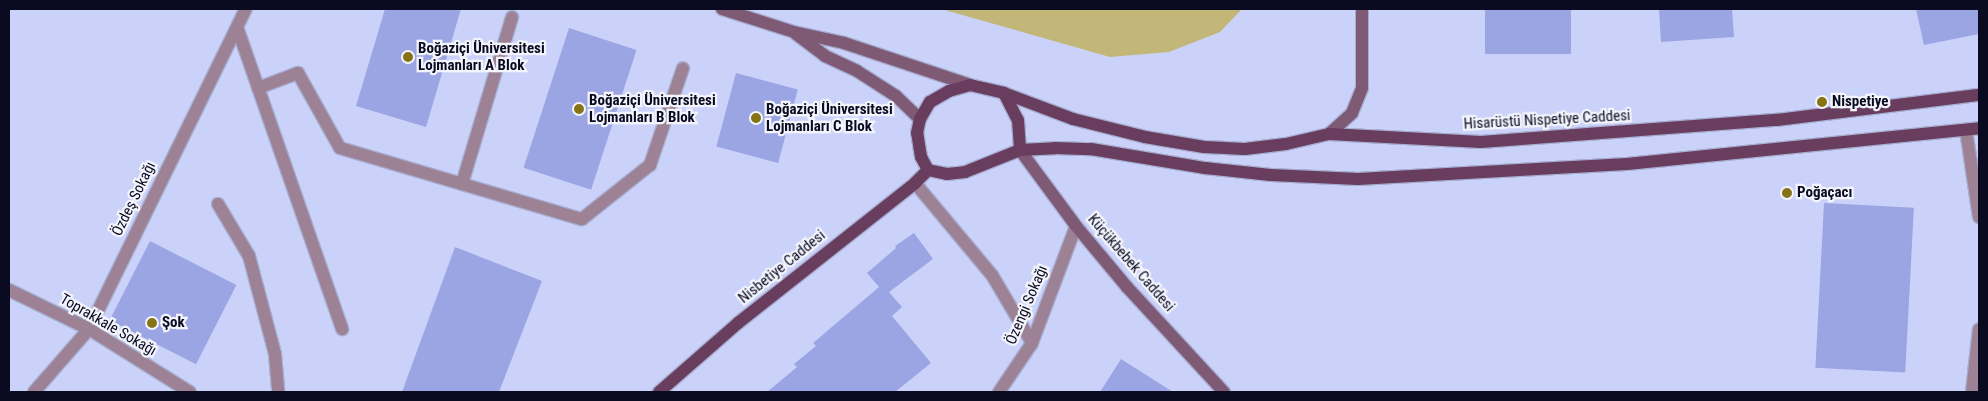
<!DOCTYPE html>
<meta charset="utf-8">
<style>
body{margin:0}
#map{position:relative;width:1988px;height:401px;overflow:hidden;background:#cbd2f9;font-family:"Roboto Condensed",sans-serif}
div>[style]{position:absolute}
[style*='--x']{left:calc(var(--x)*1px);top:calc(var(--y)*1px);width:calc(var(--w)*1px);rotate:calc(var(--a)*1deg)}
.green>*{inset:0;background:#c3b679}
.building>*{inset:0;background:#9ba5e4;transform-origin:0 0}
.roads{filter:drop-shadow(1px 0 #a8aed2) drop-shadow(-1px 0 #a8aed2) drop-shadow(0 1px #a8aed2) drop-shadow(0 -1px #a8aed2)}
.lane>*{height:12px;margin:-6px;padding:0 6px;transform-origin:6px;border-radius:6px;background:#9c8294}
.street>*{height:12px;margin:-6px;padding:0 6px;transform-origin:6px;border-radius:6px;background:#9c8294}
.secondary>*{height:12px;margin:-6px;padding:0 6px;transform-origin:6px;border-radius:6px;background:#7f5a75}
.primary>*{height:12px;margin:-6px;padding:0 6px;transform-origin:6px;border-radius:6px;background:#693d5e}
.dots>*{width:14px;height:14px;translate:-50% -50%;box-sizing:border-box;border:2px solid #f4f5fc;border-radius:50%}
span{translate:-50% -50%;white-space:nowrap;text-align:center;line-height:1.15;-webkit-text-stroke:4.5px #f4f5fc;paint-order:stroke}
.poi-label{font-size:15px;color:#0a0b21;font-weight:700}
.left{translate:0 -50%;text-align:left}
.street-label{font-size:15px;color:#0a0b21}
.frame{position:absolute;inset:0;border:10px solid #0a0b21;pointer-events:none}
</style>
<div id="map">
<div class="green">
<i style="clip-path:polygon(941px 9px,1242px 9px,1220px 32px,1169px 52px,1110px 57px)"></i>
</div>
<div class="building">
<i style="clip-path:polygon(385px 9px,461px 9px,426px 127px,356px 106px)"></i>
<i style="left:1485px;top:9px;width:86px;height:45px"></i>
<i style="clip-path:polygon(1659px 9px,1732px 9px,1734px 37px,1661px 42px)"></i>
<i style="clip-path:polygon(1916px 9px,1979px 9px,1979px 34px,1924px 45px)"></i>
<i style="left:569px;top:28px;width:71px;height:147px;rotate:18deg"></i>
<i style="left:736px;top:73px;width:64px;height:76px;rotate:15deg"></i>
<i style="left:1824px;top:203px;width:90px;height:165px;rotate:3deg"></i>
<i style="clip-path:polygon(914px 233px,933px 259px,889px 292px,902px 307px,892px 316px,931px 363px,895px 392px,767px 392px,797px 367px,794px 364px,816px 346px,813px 343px,879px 287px,867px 273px,896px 248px,895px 246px)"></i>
<i style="left:150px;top:241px;width:97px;height:89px;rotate:27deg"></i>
<i style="clip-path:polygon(455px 247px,542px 281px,499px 392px,402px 392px)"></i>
<i style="clip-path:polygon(1121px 359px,1173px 392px,1100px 392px)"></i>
</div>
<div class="roads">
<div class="lane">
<i style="--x:237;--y:27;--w:320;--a:70.8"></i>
<i style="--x:258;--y:88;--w:43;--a:-20.6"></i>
<i style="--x:298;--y:73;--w:86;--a:60.8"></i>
<i style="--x:340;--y:148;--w:252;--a:16.4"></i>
<i style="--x:582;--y:219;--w:87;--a:-38.5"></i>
<i style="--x:650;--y:165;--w:102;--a:-71.2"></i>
<i style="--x:462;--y:184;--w:174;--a:-73.3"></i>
</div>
<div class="street">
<i style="--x:1966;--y:130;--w:88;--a:81.5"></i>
<i style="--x:915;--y:183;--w:120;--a:50.1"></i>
<i style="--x:992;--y:275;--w:79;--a:59.5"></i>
<i style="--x:218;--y:204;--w:61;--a:59.2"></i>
<i style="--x:249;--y:256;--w:101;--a:75.1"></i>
<i style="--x:275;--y:354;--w:38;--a:85"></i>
<i style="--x:9;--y:290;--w:89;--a:26"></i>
<i style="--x:89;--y:329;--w:119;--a:32"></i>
<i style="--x:34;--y:392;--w:84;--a:-48.9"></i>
<i style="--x:89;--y:329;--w:356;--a:-63.9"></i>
<i style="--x:999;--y:392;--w:59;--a:-56"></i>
<i style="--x:1032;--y:343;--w:125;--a:-69.4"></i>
<i style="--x:1972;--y:392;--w:63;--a:-83.7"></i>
</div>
<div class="secondary">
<i style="--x:722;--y:9;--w:76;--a:17.7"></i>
<i style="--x:794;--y:32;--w:51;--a:12.4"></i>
<i style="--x:844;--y:43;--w:133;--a:18.4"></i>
<i style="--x:796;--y:34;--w:36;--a:37"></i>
<i style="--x:825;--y:56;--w:35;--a:25"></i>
<i style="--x:857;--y:71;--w:46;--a:32.7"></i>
<i style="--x:896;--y:96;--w:33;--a:44"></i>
<i style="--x:1329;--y:134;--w:31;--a:-42"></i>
<i style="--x:1352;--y:113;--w:27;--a:-68"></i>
<i style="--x:1362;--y:88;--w:79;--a:-90"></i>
<i style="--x:1020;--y:150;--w:94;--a:53.6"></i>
<i style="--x:1076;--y:226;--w:80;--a:50.1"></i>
<i style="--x:1127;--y:287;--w:143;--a:47.3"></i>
</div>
<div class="primary">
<i style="--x:1004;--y:93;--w:30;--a:63"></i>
<i style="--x:1018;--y:120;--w:30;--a:86"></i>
<i style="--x:928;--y:170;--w:15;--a:-118"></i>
<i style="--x:921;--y:157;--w:24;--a:-99"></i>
<i style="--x:917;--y:133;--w:14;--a:-78"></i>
<i style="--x:920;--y:119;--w:20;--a:-60"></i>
<i style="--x:930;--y:102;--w:22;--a:-30"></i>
<i style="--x:949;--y:91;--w:22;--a:-16"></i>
<i style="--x:970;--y:85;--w:35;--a:13"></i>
<i style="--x:1004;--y:93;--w:74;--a:20.6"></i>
<i style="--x:1073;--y:119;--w:74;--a:14"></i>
<i style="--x:1145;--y:137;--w:60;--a:9.6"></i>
<i style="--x:1204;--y:147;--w:41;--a:2.8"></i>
<i style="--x:1245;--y:149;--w:41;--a:-7"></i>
<i style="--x:1286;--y:144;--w:44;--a:-13.1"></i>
<i style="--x:1329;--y:134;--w:152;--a:3"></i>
<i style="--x:1481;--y:142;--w:297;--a:-4.3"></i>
<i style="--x:1777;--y:120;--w:204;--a:-7.1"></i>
<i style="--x:928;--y:170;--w:19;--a:12"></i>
<i style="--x:947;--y:174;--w:18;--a:-6"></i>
<i style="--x:965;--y:172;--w:59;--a:-21.8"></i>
<i style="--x:1020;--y:150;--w:35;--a:-3"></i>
<i style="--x:1055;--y:148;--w:36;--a:2"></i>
<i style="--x:1091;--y:149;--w:116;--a:9.5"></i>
<i style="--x:1205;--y:168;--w:66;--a:6.1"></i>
<i style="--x:1271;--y:175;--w:87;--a:2.6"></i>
<i style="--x:1358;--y:179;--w:269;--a:-3.2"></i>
<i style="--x:1627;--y:164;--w:354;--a:-5.8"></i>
<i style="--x:659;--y:392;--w:105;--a:-41.1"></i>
<i style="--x:738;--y:323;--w:226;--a:-38.3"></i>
<i style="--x:915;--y:183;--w:18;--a:-45"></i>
</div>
</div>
<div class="dots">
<i style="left:408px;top:57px;background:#857314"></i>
<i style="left:1822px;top:102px;background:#857314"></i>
<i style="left:579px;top:109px;background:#857314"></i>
<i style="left:756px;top:118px;background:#857314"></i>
<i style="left:1787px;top:193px;background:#857314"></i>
<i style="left:152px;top:323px;background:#857314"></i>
</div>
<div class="poi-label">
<span class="left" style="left:418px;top:57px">Boğaziçi Üniversitesi<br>Lojmanları A Blok</span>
<span class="left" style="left:589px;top:109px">Boğaziçi Üniversitesi<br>Lojmanları B Blok</span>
<span class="left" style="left:1832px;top:102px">Nispetiye</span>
<span class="left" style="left:766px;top:118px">Boğaziçi Üniversitesi<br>Lojmanları C Blok</span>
<span class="left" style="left:1797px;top:193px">Poğaçacı</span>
<span class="left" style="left:162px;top:323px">Şok</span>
</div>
<div class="street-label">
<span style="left:1547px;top:120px;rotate:-3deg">Hisarüstü Nispetiye Caddesi</span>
<span style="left:134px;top:199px;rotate:-64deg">Özdeş Sokağı</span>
<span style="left:1131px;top:263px;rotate:49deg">Küçükbebek Caddesi</span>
<span style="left:782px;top:267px;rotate:-39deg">Nisbetiye Caddesi</span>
<span style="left:1027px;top:305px;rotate:-67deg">Özengi Sokağı</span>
<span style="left:108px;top:325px;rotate:30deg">Toprakkale Sokağı</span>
</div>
<div class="frame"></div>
</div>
